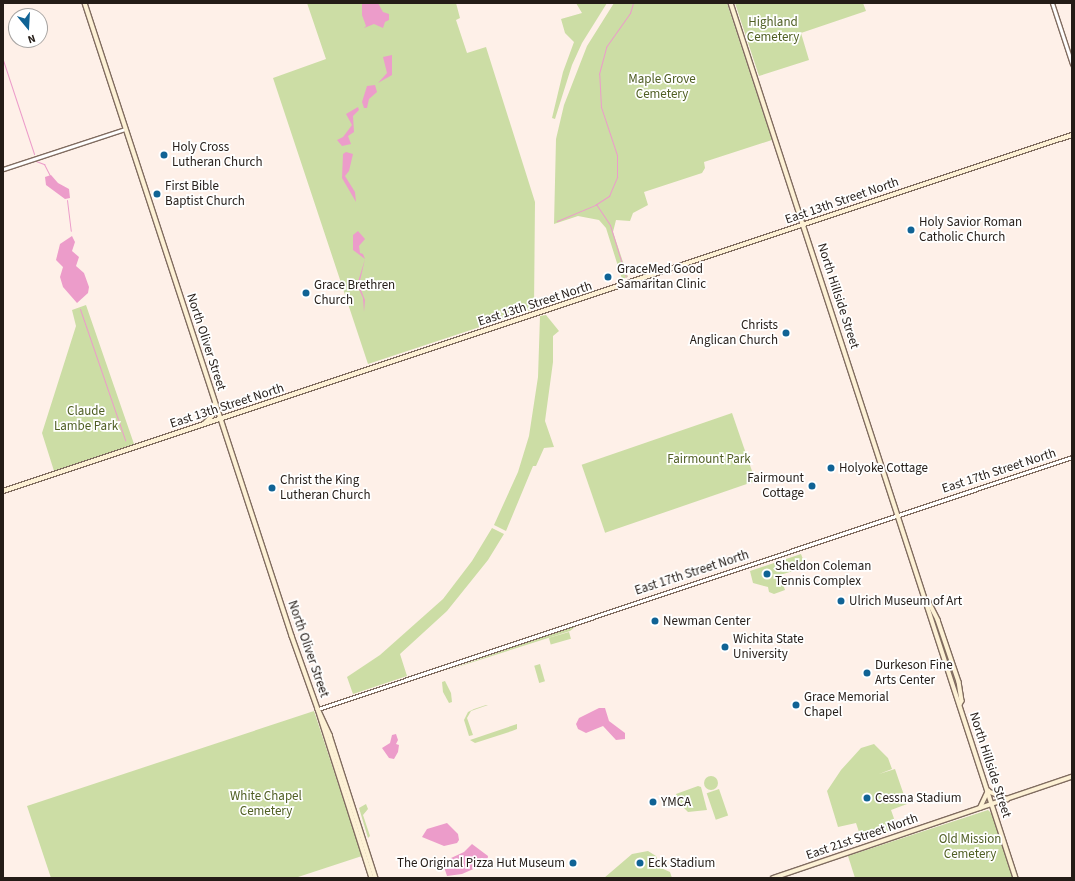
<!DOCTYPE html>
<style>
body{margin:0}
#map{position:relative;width:1075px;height:881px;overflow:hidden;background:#fef0e8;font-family:"Source Sans 3",sans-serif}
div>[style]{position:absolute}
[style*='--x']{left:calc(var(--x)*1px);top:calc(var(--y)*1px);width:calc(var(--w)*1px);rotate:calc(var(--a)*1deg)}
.green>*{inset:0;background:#ccdda5;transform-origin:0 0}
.round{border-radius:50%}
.water>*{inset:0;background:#ec9cca}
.stream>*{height:1px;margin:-0.5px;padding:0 0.5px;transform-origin:0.5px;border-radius:0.5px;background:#ec9cca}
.roads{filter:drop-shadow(1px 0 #806c60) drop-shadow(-1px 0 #806c60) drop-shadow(0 1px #806c60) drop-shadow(0 -1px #806c60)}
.tertiary>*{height:3px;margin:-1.5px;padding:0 1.5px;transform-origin:1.5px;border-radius:1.5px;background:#fff}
.secondary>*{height:3.5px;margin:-1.75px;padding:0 1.75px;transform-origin:1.75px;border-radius:1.75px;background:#fdf1d5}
.dots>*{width:11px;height:11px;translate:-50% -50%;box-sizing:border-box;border:2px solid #fff;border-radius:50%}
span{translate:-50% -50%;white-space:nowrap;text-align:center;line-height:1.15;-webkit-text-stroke:3.5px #fff;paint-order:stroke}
.park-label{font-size:13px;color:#505f24}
.poi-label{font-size:13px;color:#241c17}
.left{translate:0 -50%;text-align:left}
.right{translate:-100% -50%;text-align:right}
.street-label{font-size:13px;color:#241c17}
.frame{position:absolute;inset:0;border:4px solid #241c17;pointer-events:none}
.north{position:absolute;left:8px;top:8px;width:40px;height:40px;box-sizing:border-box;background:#fff;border:1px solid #a7a4a2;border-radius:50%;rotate:162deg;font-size:11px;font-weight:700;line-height:16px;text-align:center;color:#241c17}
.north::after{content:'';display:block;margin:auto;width:14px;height:18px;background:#106395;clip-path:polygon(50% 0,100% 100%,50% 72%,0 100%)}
</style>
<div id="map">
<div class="green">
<i style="clip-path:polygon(307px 3px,456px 3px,460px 18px,456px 20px,467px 53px,486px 47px,535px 202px,534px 309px,368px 364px,273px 78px,326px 59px)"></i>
<i style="clip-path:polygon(576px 3px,607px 3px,582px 43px,572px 65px,555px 119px,552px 118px,563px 72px,574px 42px,565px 33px,561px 19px,582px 13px)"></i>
<i style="clip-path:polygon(614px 3px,727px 3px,772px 140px,704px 162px,705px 168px,702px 173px,644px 192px,648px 205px,633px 213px,630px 221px,616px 220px,613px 232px,628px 277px,622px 279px,606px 228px,599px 220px,578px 216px,554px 224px,556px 139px,564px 105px,587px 46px)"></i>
<i style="clip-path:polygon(735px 3px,863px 3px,866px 11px,801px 33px,809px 60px,759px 76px)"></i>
<i style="clip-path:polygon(86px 305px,134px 444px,54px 471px,42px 433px,76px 326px,72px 310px)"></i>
<i style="clip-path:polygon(546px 315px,559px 331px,553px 336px,553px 362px,545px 421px,554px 447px,544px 448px,536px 466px,533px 466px,506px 531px,494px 525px,518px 472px,529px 436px,538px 377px,540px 316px)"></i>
<i style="left:732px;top:413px;width:72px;height:159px;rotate:71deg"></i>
<i style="clip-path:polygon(492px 528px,504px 534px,488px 560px,447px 611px,400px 654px,407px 676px,353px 694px,347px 677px,380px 655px,443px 599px,472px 561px)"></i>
<i style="clip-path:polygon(801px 554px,806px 567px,780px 575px,785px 590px,774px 594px,769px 592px,768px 587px,753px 583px,750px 571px)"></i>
<i style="clip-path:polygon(573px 626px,575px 627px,570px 631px,445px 671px)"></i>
<i style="left:569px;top:632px;width:7px;height:21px;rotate:74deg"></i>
<i style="left:540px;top:664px;width:18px;height:6px;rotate:74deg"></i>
<i style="clip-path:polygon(445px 681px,451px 693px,452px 702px,449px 703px,443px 692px,442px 682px)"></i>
<i style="clip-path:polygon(488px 705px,471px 711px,467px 718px,473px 735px,469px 736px,464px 720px,468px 712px,474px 709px,486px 705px)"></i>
<i style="clip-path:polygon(314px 711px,362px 856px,295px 878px,51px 878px,27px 806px)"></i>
<i style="clip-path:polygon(517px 724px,517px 729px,512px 731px,475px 743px,470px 740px)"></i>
<i style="clip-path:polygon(874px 744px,888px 758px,892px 769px,879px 774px,895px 769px,907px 804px,891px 810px,897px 827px,895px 829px,862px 841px,856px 823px,838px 827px,827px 791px,841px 770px,861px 748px)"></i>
<i class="round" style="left:704px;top:776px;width:14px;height:14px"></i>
<i style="clip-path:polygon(698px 786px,701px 787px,707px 810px,688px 812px,680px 804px,676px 794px)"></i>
<i style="left:719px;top:789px;width:28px;height:13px;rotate:71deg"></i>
<i style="clip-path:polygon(366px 804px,368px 809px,363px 815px,370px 836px,368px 838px,359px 808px)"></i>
<i style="clip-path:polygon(988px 810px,992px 814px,1014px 878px,855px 878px,848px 856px)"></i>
<i style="clip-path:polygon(648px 851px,656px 856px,661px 868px,670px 872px,672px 878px,604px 878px,632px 854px)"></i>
</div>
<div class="water">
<i style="clip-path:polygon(362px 3px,378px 3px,383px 12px,389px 14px,389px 20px,385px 22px,383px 28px,374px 24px,364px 28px,366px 26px,362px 15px)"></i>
<i style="clip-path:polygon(392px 55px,392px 75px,378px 83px,387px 73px,383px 57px)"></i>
<i style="clip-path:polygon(375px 85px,377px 92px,369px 99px,367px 108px,364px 108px,362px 102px,367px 86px)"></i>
<i style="clip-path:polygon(358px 107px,359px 110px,353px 116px,354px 132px,348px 136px,351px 144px,342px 146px,337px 140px,343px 137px,352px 125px,346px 114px)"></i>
<i style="clip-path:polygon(346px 152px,353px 154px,349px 171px,345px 176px,355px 192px,356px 202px,342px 178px,343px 154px)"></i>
<i style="clip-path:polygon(51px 175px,58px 183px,69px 189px,70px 198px,65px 199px,46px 185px,45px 177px)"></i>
<i style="clip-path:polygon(358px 231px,365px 239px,359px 246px,360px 253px,363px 254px,365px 259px,359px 285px,365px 300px,364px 312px,363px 298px,357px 285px,365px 259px,353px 250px,353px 235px)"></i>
<i style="clip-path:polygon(72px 236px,75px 242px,72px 251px,79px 257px,76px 266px,84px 273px,89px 287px,88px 293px,77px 303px,63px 287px,60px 277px,63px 267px,56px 260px,60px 244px)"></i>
<i style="clip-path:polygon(599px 708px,605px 708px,609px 721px,625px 733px,625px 739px,616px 740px,603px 726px,586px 733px,578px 729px,576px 724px,579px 718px)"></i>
<i style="clip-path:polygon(396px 734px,398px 740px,396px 744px,399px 745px,398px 752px,394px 759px,389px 758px,382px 748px,390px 743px,392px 735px)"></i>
<i style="clip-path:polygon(447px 823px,458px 834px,459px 840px,457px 843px,444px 846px,422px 837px,427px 829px)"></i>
<i style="clip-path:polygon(472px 844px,488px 856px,487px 863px,462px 874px,447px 876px,444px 867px,451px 858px,464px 852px)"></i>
</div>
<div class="stream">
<i style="--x:3;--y:60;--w:99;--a:71.7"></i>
<i style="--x:36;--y:161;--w:9;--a:21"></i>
<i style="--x:44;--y:164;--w:13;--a:63"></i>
<i style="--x:67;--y:200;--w:31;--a:83"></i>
<i style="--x:596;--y:204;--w:25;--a:56"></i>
<i style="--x:610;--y:225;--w:54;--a:72.9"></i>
<i style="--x:557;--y:221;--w:41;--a:-22.8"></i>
<i style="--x:595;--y:205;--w:17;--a:-33"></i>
<i style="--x:609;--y:196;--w:21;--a:-67"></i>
<i style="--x:617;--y:177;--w:22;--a:-90"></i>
<i style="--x:617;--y:155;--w:51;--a:-108.4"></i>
<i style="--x:601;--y:107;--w:33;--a:-93"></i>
<i style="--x:599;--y:74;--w:28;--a:-75"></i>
<i style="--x:606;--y:47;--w:42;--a:-54.8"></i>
<i style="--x:630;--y:13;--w:10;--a:-73"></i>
<i style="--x:80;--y:309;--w:139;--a:71"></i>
</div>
<div class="roads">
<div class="tertiary">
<i style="--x:1052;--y:3;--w:64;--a:71.8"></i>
<i style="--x:3;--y:169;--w:128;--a:-18.2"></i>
<i style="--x:318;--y:709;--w:795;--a:-18.48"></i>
</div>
<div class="secondary">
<i style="--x:85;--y:3;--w:666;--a:71.89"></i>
<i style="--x:292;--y:636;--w:77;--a:70.4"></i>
<i style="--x:318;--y:709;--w:29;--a:65"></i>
<i style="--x:330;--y:735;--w:150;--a:72.2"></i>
<i style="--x:731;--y:3;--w:920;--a:71.96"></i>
<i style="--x:204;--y:424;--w:11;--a:-45"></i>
<i style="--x:212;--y:416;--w:12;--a:-76"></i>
<i style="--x:3;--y:491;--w:1127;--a:-18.42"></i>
<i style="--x:929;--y:602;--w:20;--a:63"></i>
<i style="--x:938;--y:620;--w:65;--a:71.3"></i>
<i style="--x:959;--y:682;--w:19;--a:81"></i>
<i style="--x:962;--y:701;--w:4;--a:117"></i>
<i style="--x:318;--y:709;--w:177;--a:72.3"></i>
<i style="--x:980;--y:808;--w:19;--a:-65"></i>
<i style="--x:988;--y:791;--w:21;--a:23"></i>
<i style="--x:773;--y:878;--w:316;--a:-18.7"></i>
</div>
</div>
<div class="dots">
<i style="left:164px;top:155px;background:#106395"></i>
<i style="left:157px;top:194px;background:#106395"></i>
<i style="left:911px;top:230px;background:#106395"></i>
<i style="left:608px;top:277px;background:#106395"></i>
<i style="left:306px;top:293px;background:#106395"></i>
<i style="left:786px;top:333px;background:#106395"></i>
<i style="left:831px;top:468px;background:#106395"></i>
<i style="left:812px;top:486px;background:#106395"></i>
<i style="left:272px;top:488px;background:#106395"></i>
<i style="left:767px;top:574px;background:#106395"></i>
<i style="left:841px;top:601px;background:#106395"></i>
<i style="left:655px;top:621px;background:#106395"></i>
<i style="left:725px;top:647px;background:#106395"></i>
<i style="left:867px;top:673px;background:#106395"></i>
<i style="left:796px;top:705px;background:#106395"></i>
<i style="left:867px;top:798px;background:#106395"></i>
<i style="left:653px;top:802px;background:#106395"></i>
<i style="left:573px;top:863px;background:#106395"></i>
<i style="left:640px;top:863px;background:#106395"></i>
</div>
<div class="park-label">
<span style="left:773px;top:30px">Highland<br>Cemetery</span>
<span style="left:662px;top:87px">Maple Grove<br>Cemetery</span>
<span style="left:86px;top:419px">Claude<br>Lambe Park</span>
<span style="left:709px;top:459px">Fairmount Park</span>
<span style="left:266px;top:804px">White Chapel<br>Cemetery</span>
<span style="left:970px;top:847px">Old Mission<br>Cemetery</span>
</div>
<div class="poi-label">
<span class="left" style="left:172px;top:155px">Holy Cross<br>Lutheran Church</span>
<span class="left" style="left:165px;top:194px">First Bible<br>Baptist Church</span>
<span class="left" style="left:919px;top:230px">Holy Savior Roman<br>Catholic Church</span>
<span class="left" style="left:617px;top:277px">GraceMed Good<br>Samaritan Clinic</span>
<span class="left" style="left:314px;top:293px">Grace Brethren<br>Church</span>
<span class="right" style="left:778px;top:333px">Christs<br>Anglican Church</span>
<span class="left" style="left:839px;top:468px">Holyoke Cottage</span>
<span class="right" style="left:804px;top:486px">Fairmount<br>Cottage</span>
<span class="left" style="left:280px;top:488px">Christ the King<br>Lutheran Church</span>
<span class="left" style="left:775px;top:574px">Sheldon Coleman<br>Tennis Complex</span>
<span class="left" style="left:849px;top:601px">Ulrich Museum of Art</span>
<span class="left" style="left:663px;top:621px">Newman Center</span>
<span class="left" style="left:733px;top:647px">Wichita State<br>University</span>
<span class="left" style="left:875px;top:673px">Durkeson Fine<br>Arts Center</span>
<span class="left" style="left:804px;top:705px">Grace Memorial<br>Chapel</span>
<span class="left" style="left:875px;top:798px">Cessna Stadium</span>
<span class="left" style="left:661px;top:802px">YMCA</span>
<span class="right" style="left:565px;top:863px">The Original Pizza Hut Museum</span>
<span class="left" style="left:648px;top:863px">Eck Stadium</span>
</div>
<div class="street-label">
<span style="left:842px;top:201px;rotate:-19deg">East 13th Street North</span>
<span style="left:838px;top:296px;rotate:72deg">North Hillside Street</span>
<span style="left:535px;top:304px;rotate:-18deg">East 13th Street North</span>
<span style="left:206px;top:342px;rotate:72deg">North Oliver Street</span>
<span style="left:227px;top:406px;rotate:-18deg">East 13th Street North</span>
<span style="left:999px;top:471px;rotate:-18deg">East 17th Street North</span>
<span style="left:692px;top:573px;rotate:-18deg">East 17th Street North</span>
<span style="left:308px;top:649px;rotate:71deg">North Oliver Street</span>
<span style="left:990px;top:765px;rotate:72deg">North Hillside Street</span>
<span style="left:862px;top:837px;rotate:-19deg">East 21st Street North</span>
</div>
<div class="frame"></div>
<div class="north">N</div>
</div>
